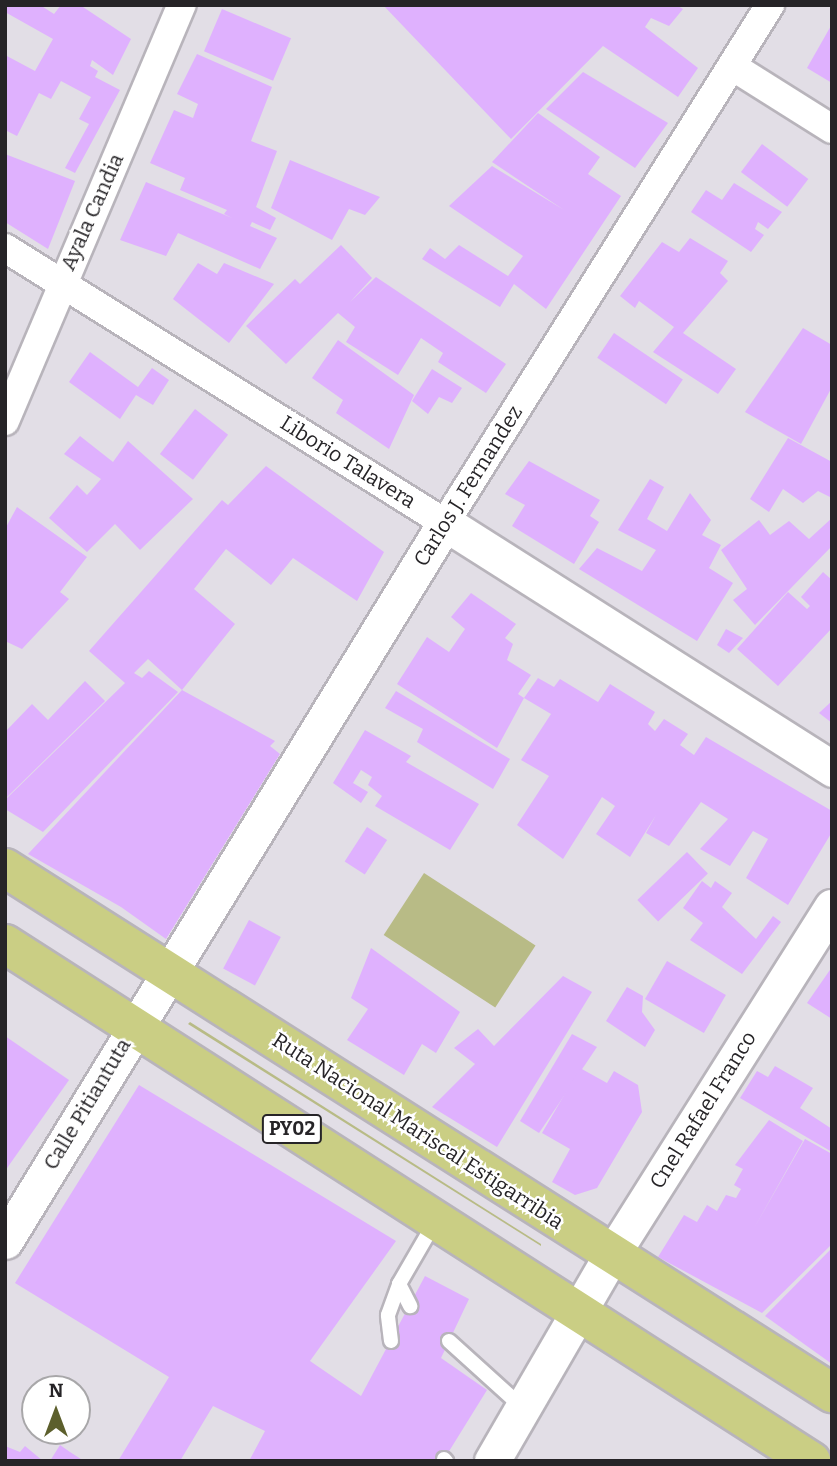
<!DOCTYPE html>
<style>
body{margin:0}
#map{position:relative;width:837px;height:1466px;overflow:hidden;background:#e2dee6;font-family:Bitter,serif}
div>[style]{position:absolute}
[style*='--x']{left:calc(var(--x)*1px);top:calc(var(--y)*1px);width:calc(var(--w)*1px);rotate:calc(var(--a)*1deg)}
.green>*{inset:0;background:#b8bb86;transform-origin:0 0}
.building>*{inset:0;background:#dfb1fe;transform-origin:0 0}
.roads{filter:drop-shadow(2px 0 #b8b4bb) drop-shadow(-2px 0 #b8b4bb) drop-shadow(0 2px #b8b4bb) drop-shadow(0 -2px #b8b4bb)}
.service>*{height:14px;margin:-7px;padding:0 7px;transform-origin:7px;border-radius:7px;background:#fff}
.minor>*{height:28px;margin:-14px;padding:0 14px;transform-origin:14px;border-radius:14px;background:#fff}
.tertiary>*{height:35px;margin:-17.5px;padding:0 17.5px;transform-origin:17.5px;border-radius:17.5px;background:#fff}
.trunk>*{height:38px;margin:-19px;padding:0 19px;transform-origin:19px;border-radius:19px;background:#cace84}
span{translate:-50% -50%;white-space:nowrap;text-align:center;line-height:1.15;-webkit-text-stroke:5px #fff;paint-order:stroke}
.shield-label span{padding:2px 5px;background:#fff;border:2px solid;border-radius:5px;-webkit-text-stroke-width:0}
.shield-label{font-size:19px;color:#262427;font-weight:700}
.street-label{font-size:21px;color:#262427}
.frame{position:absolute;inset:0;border:7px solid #262427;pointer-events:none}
.north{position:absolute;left:21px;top:1375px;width:70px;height:70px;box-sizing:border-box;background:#fff;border:2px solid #a8a7a9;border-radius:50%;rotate:0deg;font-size:19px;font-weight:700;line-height:28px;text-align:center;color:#262427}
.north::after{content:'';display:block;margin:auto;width:24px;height:32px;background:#5c5f2c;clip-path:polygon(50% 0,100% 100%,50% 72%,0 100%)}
</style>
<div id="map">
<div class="green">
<i style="left:424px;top:873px;width:133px;height:74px;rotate:33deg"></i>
<i style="clip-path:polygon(190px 1022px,541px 1244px,541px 1246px,188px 1024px)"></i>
</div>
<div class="building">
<i style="clip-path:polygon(5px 5px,40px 5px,54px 14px,61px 5px,80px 5px,131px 39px,113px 75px,92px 60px,90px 66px,98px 71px,95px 77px,120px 90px,75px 173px,65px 168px,89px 124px,79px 119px,91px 97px,61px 81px,51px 99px,39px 93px,17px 136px,5px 130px,5px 55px,35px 71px,53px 39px,5px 12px)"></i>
<i style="clip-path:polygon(383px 5px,676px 5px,683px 9px,669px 26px,651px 18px,645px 27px,698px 68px,678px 97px,603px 46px,511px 139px)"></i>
<i style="left:222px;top:9px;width:75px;height:46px;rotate:23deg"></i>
<i style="clip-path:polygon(832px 24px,832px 83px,807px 68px)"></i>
<i style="clip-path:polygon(197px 54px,272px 87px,251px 141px,277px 151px,256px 207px,276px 218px,270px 230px,252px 222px,250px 226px,277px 238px,260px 269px,178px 233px,166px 256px,120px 240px,146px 182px,232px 218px,224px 214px,227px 210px,180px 190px,185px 178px,150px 163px,174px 110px,193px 118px,198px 104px,177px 94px)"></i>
<i style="clip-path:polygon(583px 72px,668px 123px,635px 168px,546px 109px)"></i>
<i style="clip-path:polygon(538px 113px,600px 157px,588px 174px,621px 196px,546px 309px,514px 284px,500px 307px,422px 259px,430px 248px,445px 259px,459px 245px,508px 276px,523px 256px,449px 206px,492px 166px,564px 210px,492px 162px)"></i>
<i style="left:762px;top:144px;width:58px;height:35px;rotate:37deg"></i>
<i style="clip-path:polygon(5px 154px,75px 181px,48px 249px,5px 222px)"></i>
<i style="clip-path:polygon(290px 160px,380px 197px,365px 215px,349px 209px,332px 240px,271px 208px)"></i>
<i style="clip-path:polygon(734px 183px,782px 212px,768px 229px,758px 222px,755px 229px,764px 235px,751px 252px,691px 212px,706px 190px,722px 200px)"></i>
<i style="clip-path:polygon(690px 238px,728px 261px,720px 273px,728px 281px,683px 333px,736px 369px,718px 394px,653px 352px,674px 327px,639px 301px,635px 308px,620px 296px,662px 242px,679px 252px)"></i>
<i style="clip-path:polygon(341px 245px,372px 278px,350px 302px,376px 277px,506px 364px,486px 393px,438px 362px,443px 353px,421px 338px,398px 375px,346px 342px,355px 327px,338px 313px,286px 364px,246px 326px,295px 279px,300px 284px)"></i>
<i style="clip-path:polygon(198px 263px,217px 274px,224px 263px,274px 284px,229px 343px,173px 299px)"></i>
<i style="clip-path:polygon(803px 328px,832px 345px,832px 387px,801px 444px,745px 412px)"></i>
<i style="left:614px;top:333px;width:83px;height:30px;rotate:34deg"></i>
<i style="clip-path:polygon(338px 340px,414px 395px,389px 449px,336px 413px,343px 400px,312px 378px)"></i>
<i style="clip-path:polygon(90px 352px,138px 387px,152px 368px,169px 380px,153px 405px,136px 395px,120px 419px,69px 382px)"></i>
<i style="clip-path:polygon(432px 369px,462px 388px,452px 403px,439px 397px,428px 414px,412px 401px)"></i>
<i style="left:195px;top:409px;width:42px;height:57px;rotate:38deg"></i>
<i style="clip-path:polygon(80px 436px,113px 462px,128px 441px,193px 499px,140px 550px,115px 524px,87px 552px,49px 518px,77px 485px,87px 495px,101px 479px,64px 454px)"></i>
<i style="clip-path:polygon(788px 438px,832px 462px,832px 498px,818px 491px,803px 503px,783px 489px,769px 512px,750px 499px)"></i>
<i style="clip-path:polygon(529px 461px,600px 500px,590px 516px,599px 522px,574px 564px,512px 526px,525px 505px,505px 494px)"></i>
<i style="clip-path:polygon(266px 466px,384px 552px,357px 601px,293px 558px,271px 585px,226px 549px,194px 589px,235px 624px,182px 690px,148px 659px,134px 673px,142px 678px,149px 671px,178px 692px,43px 832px,5px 809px,5px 800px,125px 683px,89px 651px,222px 500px,228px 505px)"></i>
<i style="clip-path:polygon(650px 479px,664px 487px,647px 519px,667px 531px,690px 493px,711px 520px,702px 535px,721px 545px,709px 568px,733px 583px,697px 641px,579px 569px,597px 548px,642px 571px,656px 550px,618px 530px)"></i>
<i style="clip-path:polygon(17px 507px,87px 557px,60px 592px,69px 599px,22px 649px,5px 641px,5px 529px)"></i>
<i style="clip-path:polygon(832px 518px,832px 546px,755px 625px,733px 600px,747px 589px,721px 550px,759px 520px,770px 535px,789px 521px,809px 539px)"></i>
<i style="clip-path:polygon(823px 572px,832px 580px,832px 628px,778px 686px,737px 649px,788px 592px,807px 609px,810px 606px,801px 597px)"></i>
<i style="clip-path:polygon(471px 593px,516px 624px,505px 638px,513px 644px,507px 660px,531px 675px,518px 694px,524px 698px,538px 678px,554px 687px,560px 679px,598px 702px,610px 684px,655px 712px,648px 724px,655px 731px,664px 719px,688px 734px,680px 745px,694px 755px,706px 737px,832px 811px,832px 832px,788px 905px,746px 878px,768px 839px,753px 831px,730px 866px,700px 849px,728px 819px,701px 802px,669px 846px,646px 833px,656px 815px,630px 857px,596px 834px,615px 806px,602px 797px,563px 859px,517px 825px,549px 776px,521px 760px,551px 714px,524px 698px,497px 748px,397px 684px,427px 637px,449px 652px,465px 629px,451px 617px)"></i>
<i style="clip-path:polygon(726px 629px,743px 638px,729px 653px,717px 645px)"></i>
<i style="clip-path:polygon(85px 681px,105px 701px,5px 799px,5px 732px,32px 704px,48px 720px)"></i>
<i style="clip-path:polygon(182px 690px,275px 741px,270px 746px,280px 754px,166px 939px,121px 907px,28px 854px)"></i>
<i style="clip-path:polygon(396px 691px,510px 759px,493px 789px,417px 742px,423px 729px,385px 708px)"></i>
<i style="clip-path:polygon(832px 701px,832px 723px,819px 713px)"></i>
<i style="clip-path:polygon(365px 730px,411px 756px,406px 762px,479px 804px,450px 850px,375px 806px,382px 796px,368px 785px,372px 777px,361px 770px,353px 783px,368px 792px,361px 803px,333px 783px)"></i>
<i style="left:367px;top:827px;width:24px;height:41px;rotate:33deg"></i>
<i style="left:687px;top:852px;width:30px;height:69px;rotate:46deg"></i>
<i style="clip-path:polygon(702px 881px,711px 888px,715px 881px,732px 893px,722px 907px,756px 939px,773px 916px,781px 922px,742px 974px,690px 940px,703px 923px,683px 908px)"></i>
<i style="left:249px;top:920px;width:36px;height:55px;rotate:28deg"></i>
<i style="clip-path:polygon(371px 948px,460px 1012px,436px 1053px,422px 1044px,404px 1075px,347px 1040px,368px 1009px,351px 998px)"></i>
<i style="left:667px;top:961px;width:68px;height:44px;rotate:30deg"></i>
<i style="clip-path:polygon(832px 967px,832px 1019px,807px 1003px)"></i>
<i style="clip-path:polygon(563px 976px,592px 992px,497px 1147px,432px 1107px,475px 1064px,454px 1048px,478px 1029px,494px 1046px)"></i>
<i style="clip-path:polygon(627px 987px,643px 996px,642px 1012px,655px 1030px,645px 1047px,606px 1021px)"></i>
<i style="clip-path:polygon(572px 1034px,597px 1047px,539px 1133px,520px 1121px)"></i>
<i style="clip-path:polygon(5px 1036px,69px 1080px,5px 1171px)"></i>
<i style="clip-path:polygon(775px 1066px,813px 1088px,800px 1108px,832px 1129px,832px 1152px,740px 1098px,757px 1071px,768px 1077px)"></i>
<i style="clip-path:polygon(580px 1068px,607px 1083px,614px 1071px,638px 1085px,642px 1112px,597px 1188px,575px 1195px,552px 1182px,570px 1149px,542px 1133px)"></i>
<i style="clip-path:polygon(139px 1085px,396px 1241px,310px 1361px,361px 1396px,425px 1276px,469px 1299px,441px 1358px,487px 1390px,443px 1461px,249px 1461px,265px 1431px,213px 1406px,180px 1461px,118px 1461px,169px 1377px,15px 1283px)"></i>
<i style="clip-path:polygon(769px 1120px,803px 1141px,753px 1230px,805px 1139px,832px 1154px,832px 1244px,762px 1313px,658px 1257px,684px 1215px,697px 1222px,707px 1205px,717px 1211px,726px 1195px,736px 1198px,741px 1189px,734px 1185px,743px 1169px,735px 1165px)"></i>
<i style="clip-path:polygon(832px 1248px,832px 1364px,765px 1316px)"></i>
<i style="clip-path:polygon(60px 1445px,70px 1452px,84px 1461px,50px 1461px)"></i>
<i style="clip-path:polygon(5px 1446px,20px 1452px,25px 1446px,43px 1461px,5px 1461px)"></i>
</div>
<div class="roads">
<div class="service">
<i style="--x:399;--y:1284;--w:25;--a:63"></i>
<i style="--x:391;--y:1341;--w:26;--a:-97"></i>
<i style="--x:388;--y:1315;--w:33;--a:-70"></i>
<i style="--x:399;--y:1284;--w:72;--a:-59.9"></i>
<i style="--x:449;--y:1341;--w:98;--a:42.1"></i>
<i style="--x:444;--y:1459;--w:3;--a:45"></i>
</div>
<div class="minor">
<i style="--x:732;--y:66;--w:118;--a:32.2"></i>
<i style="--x:5;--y:248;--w:519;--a:32.01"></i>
<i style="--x:445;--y:523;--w:612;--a:-57.9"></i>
<i style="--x:5;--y:421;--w:452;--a:-67"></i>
</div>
<div class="tertiary">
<i style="--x:5;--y:1241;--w:842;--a:-58.5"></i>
<i style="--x:445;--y:523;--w:459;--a:32.4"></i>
<i style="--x:492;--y:1461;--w:237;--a:-59.9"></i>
<i style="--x:611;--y:1256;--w:413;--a:-57.7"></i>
</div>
<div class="trunk">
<i style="--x:5;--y:868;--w:980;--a:32.41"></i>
<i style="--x:5;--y:944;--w:958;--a:32.68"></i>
</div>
</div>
<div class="shield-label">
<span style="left:292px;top:1129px">PY02</span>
</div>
<div class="street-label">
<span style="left:92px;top:212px;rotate:-66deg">Ayala Candia</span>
<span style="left:348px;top:462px;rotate:32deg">Liborio Talavera</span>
<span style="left:468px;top:486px;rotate:-58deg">Carlos J. Fernandez</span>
<span style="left:87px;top:1104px;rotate:-59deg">Calle Pitiantuta</span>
<span style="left:703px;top:1110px;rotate:-58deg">Cnel Rafael Franco</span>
<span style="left:418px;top:1131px;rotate:33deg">Ruta Nacional Mariscal Estigarribia</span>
</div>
<div class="frame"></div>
<div class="north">N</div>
</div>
